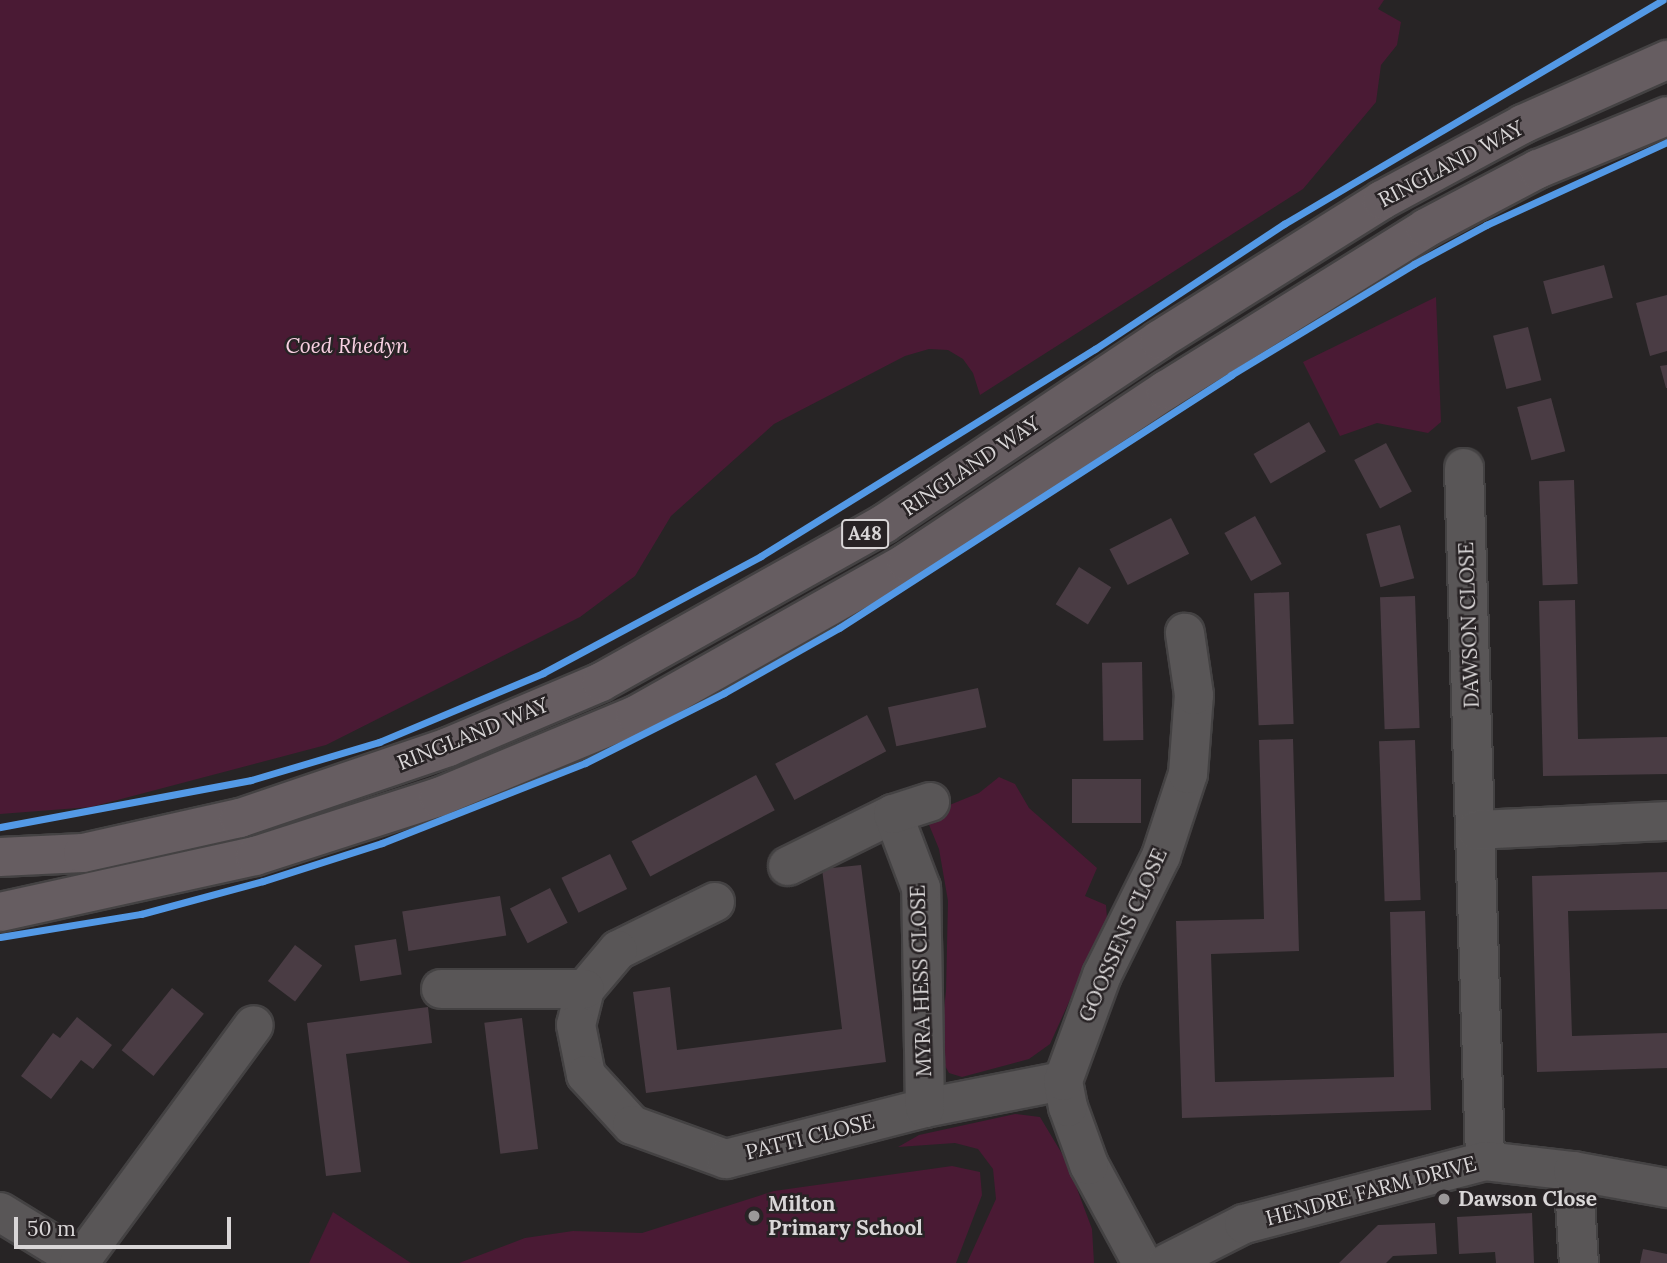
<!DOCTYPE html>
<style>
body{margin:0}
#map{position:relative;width:1667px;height:1263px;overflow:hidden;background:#272425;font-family:Lora,serif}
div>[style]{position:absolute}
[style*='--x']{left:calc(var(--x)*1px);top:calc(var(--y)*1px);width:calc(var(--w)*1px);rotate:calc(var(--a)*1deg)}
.green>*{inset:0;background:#4a1a34}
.building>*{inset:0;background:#4a3c44;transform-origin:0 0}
.roads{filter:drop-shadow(2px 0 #444243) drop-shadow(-2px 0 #444243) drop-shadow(0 2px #444243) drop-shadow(0 -2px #444243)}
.minor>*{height:38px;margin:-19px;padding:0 19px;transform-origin:19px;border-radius:19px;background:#595657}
.major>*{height:38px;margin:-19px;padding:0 19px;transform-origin:19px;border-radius:19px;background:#665d61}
.cycleway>*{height:7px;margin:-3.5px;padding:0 3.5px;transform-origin:3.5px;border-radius:3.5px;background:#5399e6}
.dots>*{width:19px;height:19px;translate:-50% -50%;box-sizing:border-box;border:4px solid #282325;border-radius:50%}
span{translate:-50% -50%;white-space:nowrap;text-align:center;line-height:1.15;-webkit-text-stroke:5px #282325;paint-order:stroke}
.shield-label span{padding:2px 5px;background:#282325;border:2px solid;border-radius:5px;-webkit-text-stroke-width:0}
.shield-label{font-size:19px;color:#d9d6d7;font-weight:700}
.street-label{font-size:21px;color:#d9d6d7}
.park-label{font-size:21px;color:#f9d0e2;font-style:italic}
.poi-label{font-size:21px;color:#d9d6d7;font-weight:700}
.left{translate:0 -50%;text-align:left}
.scale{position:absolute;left:14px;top:1217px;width:217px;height:32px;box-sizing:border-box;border:4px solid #d9d6d7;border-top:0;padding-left:9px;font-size:21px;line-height:24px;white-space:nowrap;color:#d9d6d7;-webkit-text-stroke:5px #282325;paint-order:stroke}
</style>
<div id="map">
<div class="green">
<i style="clip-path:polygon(0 0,1384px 0,1378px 9px,1401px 22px,1397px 45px,1381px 65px,1376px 102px,1303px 189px,980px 395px,973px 373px,963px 359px,948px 350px,929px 349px,905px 356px,774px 424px,671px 516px,635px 576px,580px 617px,326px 745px,91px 807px,0 814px)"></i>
<i style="clip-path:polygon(1436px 297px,1441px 422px,1428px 433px,1377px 423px,1340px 436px,1303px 362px)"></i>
<i style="clip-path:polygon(999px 777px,1015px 784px,1029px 808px,1097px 868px,1085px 896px,1106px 905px,1107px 918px,1050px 1044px,1029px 1059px,962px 1077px,949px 1073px,939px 1055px,946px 991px,948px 901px,939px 849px,925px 815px,979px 793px)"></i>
<i style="clip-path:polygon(1015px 1114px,1040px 1117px,1067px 1162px,1092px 1229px,1094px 1263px,967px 1263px,996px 1199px,993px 1169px,978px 1149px,955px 1143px,898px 1147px,919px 1135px)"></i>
<i style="clip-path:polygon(952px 1166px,980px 1172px,982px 1195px,956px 1263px,459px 1263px,525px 1238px,573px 1231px,642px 1233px,774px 1191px)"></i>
<i style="clip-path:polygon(333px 1212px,411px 1263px,309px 1263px)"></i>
</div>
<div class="building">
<i style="left:1604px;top:265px;width:34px;height:63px;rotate:75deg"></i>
<i style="clip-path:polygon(1667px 295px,1667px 351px,1650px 356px,1636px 303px)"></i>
<i style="left:1528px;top:327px;width:55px;height:36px;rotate:76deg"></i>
<i style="clip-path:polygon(1667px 365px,1667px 388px,1666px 388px,1660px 366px)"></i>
<i style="left:1551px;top:398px;width:55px;height:35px;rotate:75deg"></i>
<i style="left:1309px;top:422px;width:34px;height:64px;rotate:60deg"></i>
<i style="left:1386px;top:443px;width:55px;height:36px;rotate:62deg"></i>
<i style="left:1574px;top:480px;width:104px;height:35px;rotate:88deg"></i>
<i style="left:1255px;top:516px;width:55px;height:35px;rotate:61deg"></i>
<i style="left:1171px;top:518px;width:40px;height:69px;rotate:63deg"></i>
<i style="left:1400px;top:525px;width:55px;height:35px;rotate:75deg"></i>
<i style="left:1079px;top:567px;width:38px;height:44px;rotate:32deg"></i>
<i style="left:1289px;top:592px;width:132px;height:35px;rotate:88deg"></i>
<i style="left:1415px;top:596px;width:132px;height:35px;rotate:88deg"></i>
<i style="clip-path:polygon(1575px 600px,1578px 739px,1667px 737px,1667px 774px,1543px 776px,1539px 601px)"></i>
<i style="left:1142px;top:662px;width:78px;height:40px;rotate:89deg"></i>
<i style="left:978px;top:688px;width:40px;height:92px;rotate:78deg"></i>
<i style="left:867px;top:715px;width:41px;height:104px;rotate:62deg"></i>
<i style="clip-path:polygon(1293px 739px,1299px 951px,1211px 954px,1215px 1082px,1394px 1077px,1390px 912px,1425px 911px,1431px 1110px,1182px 1118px,1176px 921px,1264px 919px,1259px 740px)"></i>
<i style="left:1415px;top:740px;width:160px;height:36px;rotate:88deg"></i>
<i style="left:756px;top:775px;width:40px;height:141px;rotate:62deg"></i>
<i style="left:1141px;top:779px;width:44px;height:69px;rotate:90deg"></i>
<i style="left:610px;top:854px;width:39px;height:54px;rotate:64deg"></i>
<i style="clip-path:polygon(861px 865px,886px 1062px,646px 1093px,633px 992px,670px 987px,677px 1050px,842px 1029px,822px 869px)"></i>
<i style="clip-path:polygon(1667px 872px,1667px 909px,1568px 911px,1572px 1036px,1667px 1033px,1667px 1068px,1537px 1072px,1532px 876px)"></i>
<i style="left:550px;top:888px;width:39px;height:45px;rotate:63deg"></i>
<i style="left:500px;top:896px;width:40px;height:99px;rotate:81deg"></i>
<i style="left:396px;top:939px;width:36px;height:42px;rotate:81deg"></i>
<i style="left:295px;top:945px;width:34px;height:45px;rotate:37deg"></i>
<i style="left:172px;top:988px;width:41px;height:80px;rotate:39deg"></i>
<i style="clip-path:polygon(428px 1007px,432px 1043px,346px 1054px,361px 1172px,326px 1176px,307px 1023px)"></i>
<i style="clip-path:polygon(77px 1017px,112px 1045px,93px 1069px,81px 1060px,51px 1099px,21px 1076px,53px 1033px,60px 1038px)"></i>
<i style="left:522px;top:1018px;width:132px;height:38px;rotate:83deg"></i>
<i style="clip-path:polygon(1532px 1213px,1534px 1263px,1496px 1263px,1495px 1252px,1459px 1254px,1457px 1217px)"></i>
<i style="clip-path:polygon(1435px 1223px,1437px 1254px,1393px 1256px,1386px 1263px,1339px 1263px,1378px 1225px)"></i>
<i style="clip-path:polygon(1643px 1249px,1667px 1254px,1667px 1263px,1640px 1263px)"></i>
</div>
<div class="roads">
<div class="minor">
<i style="--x:1464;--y:468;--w:693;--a:88.26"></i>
<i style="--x:1476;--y:830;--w:191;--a:-2.7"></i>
<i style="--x:788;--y:866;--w:117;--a:-26.3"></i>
<i style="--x:715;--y:902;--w:108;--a:153.7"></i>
<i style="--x:618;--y:950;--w:51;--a:130.2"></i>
<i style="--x:585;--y:989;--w:37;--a:104"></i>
<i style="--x:576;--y:1025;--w:51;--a:78.7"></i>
<i style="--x:586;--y:1075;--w:68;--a:47.4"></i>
<i style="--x:632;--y:1125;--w:100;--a:19.9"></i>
<i style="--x:726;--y:1159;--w:205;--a:-14.4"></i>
<i style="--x:925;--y:1108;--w:141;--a:-11.1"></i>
<i style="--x:441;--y:989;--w:144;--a:0"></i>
<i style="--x:925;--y:1108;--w:220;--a:-91"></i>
<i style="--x:921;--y:888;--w:79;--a:-110.7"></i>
<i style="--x:893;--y:814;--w:39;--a:-18"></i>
<i style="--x:1573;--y:1171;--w:92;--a:86.3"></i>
<i style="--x:0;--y:1212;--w:94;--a:31.5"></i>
<i style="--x:79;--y:1263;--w:295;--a:-53.7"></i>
<i style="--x:1142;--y:1263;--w:111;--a:-118.4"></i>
<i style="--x:1089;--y:1165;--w:62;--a:-109.9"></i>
<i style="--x:1068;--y:1107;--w:26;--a:-101"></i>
<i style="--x:1063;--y:1081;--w:113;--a:-69.8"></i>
<i style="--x:1102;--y:975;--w:133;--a:-63.6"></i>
<i style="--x:1161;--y:856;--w:86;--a:-71.8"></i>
<i style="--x:1188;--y:774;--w:79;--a:-85.7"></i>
<i style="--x:1194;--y:695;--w:63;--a:-98.3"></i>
<i style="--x:1167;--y:1263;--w:86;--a:-26.9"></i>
<i style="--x:1244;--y:1224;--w:249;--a:-14.6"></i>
<i style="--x:1485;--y:1161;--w:89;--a:6.5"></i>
<i style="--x:1573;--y:1171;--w:96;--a:10.3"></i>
</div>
<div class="major">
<i style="--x:0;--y:857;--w:83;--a:-2.8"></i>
<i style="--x:83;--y:853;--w:161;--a:-12.6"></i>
<i style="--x:240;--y:818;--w:220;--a:-18.8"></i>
<i style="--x:448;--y:747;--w:166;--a:-23"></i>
<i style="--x:601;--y:682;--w:325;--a:-29.2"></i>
<i style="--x:885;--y:523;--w:329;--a:-33.7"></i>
<i style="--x:1159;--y:340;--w:263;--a:-32.1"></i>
<i style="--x:1382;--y:200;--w:160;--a:-28.3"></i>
<i style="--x:1523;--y:124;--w:158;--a:-24"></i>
<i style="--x:0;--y:912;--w:261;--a:-12.4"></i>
<i style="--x:255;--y:856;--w:193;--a:-17.8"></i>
<i style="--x:439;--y:797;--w:213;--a:-22.6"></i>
<i style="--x:636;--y:715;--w:311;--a:-29.4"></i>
<i style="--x:907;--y:562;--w:311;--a:-33.6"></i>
<i style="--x:1166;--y:390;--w:306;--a:-31.9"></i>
<i style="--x:1426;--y:228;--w:127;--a:-27.8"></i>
<i style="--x:1538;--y:169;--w:139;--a:-22.3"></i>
</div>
</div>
<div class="cycleway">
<i style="--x:0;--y:827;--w:255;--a:-10.6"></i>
<i style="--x:251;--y:780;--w:134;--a:-16.5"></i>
<i style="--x:379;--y:742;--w:178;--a:-22.8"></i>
<i style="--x:543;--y:673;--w:247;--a:-28.2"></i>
<i style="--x:761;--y:556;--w:393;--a:-31.8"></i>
<i style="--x:1095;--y:349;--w:227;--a:-33.5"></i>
<i style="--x:1284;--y:224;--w:440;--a:-30.6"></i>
<i style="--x:0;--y:937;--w:143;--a:-9.3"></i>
<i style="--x:141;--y:914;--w:126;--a:-15.1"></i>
<i style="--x:263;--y:881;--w:125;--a:-17.7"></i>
<i style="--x:382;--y:843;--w:218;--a:-21.5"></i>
<i style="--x:585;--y:763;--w:156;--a:-26.7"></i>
<i style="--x:724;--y:693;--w:132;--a:-29.5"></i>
<i style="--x:839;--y:628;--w:467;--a:-32.8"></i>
<i style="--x:1231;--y:375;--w:214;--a:-31.2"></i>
<i style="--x:1414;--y:264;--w:82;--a:-28.4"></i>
<i style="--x:1486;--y:225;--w:199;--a:-24.6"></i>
</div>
<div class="dots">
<i style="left:1444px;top:1199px;background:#9b9899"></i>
<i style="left:754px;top:1216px;background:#9b9899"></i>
</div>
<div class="shield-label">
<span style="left:865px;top:534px">A48</span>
</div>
<div class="street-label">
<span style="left:1451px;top:164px;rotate:-28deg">RINGLAND WAY</span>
<span style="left:971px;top:466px;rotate:-34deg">RINGLAND WAY</span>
<span style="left:1469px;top:625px;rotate:-92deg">DAWSON CLOSE</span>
<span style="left:473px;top:734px;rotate:-22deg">RINGLAND WAY</span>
<span style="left:1123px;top:935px;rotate:-66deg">GOOSSENS CLOSE</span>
<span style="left:921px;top:981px;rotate:-92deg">MYRA HESS CLOSE</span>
<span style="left:810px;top:1137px;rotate:-14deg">PATTI CLOSE</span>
<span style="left:1371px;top:1191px;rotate:-15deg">HENDRE FARM DRIVE</span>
</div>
<div class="park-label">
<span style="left:347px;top:346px">Coed Rhedyn</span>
</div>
<div class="poi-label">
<span class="left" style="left:1458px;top:1199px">Dawson Close</span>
<span class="left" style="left:768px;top:1216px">Milton<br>Primary School</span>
</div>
<div class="scale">50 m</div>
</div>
